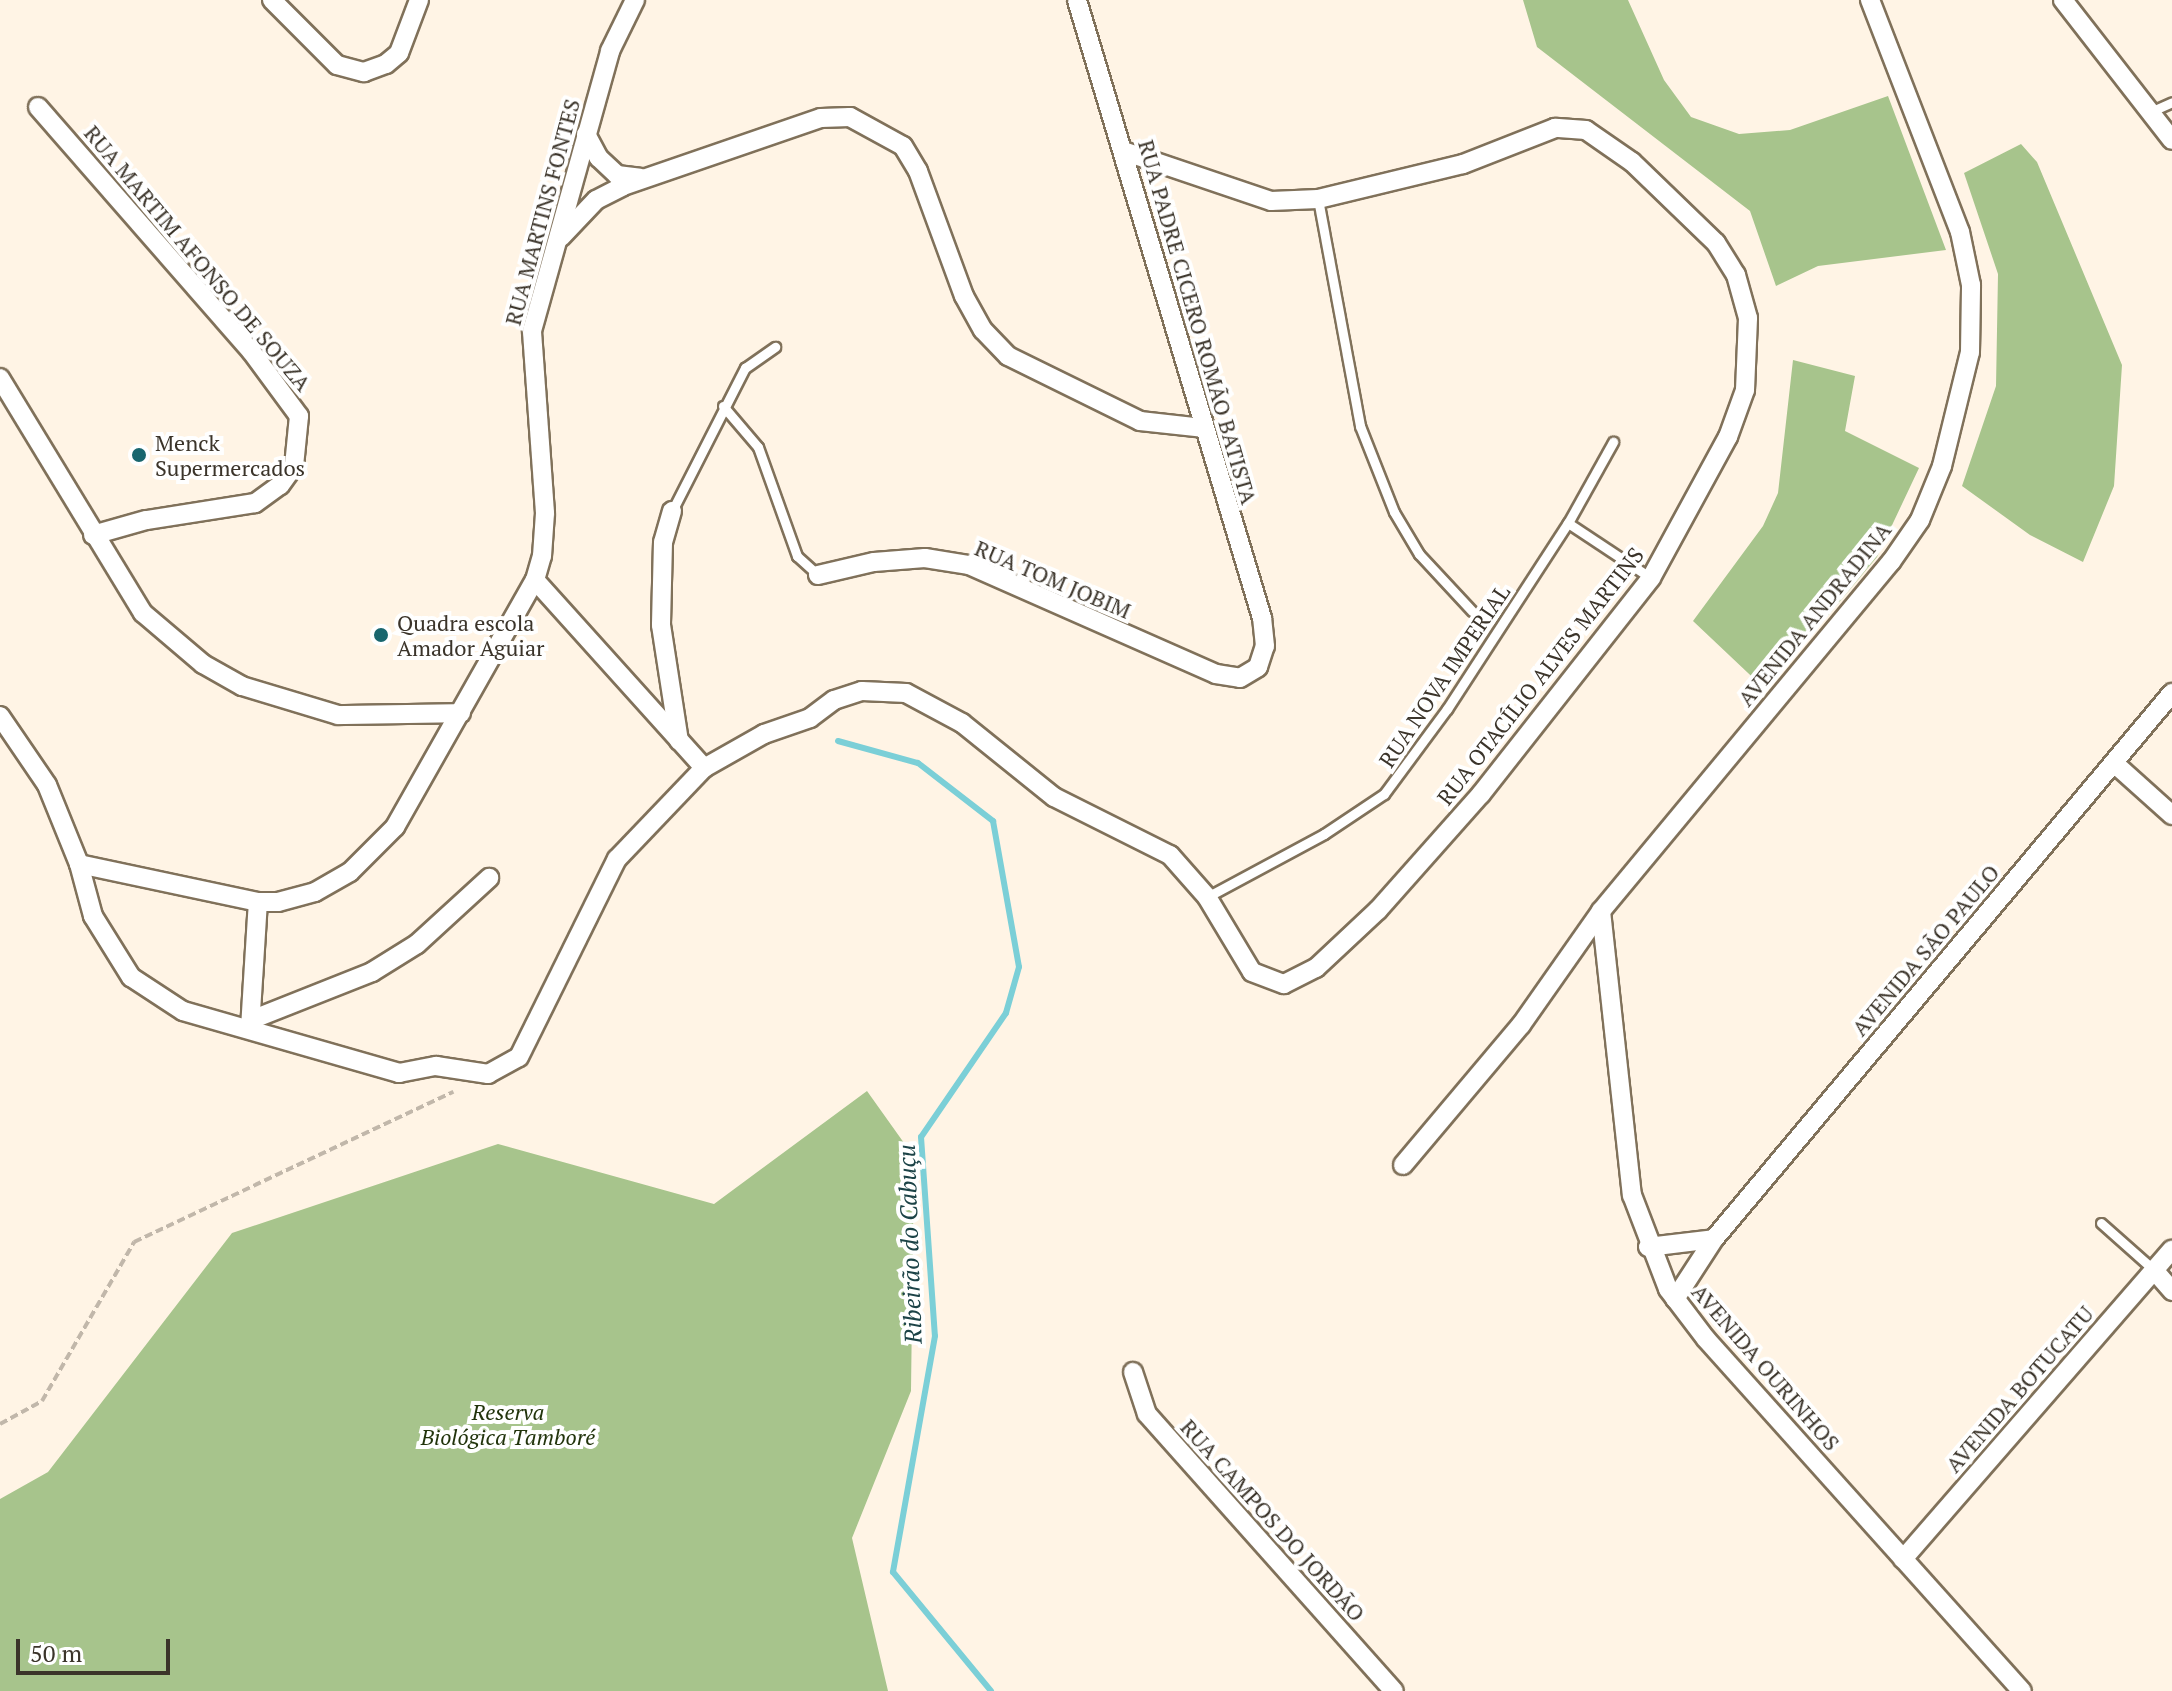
<!DOCTYPE html>
<meta charset="utf-8">
<style>
body{margin:0}
#map{position:relative;width:2172px;height:1691px;overflow:hidden;background:#fff4e5;font-family:"PT Serif",serif}
div>[style]{position:absolute}
[style*='--x']{left:calc(var(--x)*1px);top:calc(var(--y)*1px);width:calc(var(--w)*1px);rotate:calc(var(--a)*1deg)}
.forest>*{inset:0;background:#a7c48c}
.stream>*{height:6px;margin:-3px;padding:0 3px;transform-origin:3px;border-radius:3px;background:#7bcfd7}
.path>*{height:4px;margin-top:-2px;transform-origin:0;background:repeating-linear-gradient(90deg,#c1b7aa 0 8px,transparent 0 12px)}
.roads{filter:drop-shadow(2px 0 #80715a) drop-shadow(-2px 0 #80715a) drop-shadow(0 2px #80715a) drop-shadow(0 -2px #80715a)}
.lane>*{height:9px;margin:-4.5px;padding:0 4.5px;transform-origin:4.5px;border-radius:4.5px;background:#fff}
.street>*{height:18px;margin:-9px;padding:0 9px;transform-origin:9px;border-radius:9px;background:#fff}
.dots>*{width:22px;height:22px;translate:-50% -50%;box-sizing:border-box;border:4px solid #fff;border-radius:50%}
span{translate:-50% -50%;white-space:nowrap;text-align:center;line-height:1.15;-webkit-text-stroke:8px #fff;paint-order:stroke}
.street-label{font-size:22px;color:#3b342a}
.poi-label{font-size:22px;color:#3b342a}
.left{translate:0 -50%;text-align:left}
.park-label{font-size:22px;color:#22340c;font-style:italic}
.water-label{font-size:24px;color:#1c4347;font-style:italic}
.scale{position:absolute;left:16px;top:1639px;width:154px;height:36px;box-sizing:border-box;border:4px solid #3b342a;border-top:0;padding-left:10px;font-size:24px;line-height:28px;white-space:nowrap;color:#3b342a;-webkit-text-stroke:6px #fff;paint-order:stroke}
</style>
<div id="map">
<div class="forest">
<i style="clip-path:polygon(1523px 0,1628px 0,1664px 80px,1691px 117px,1739px 134px,1790px 130px,1888px 96px,1946px 250px,1818px 266px,1776px 286px,1750px 211px,1537px 47px)"></i>
<i style="clip-path:polygon(2021px 144px,2037px 162px,2122px 365px,2114px 486px,2083px 562px,2030px 535px,1962px 486px,1996px 386px,1998px 274px,1964px 173px)"></i>
<i style="clip-path:polygon(1793px 360px,1855px 376px,1845px 431px,1919px 468px,1877px 557px,1766px 690px,1693px 621px,1763px 526px,1778px 493px)"></i>
<i style="clip-path:polygon(867px 1091px,914px 1157px,911px 1391px,852px 1538px,888px 1691px,0 1691px,0 1499px,48px 1472px,232px 1233px,498px 1144px,714px 1204px)"></i>
</div>
<div class="stream">
<i style="--x:838;--y:741;--w:83;--a:15.4"></i>
<i style="--x:918;--y:763;--w:95;--a:37.7"></i>
<i style="--x:993;--y:821;--w:148;--a:79.9"></i>
<i style="--x:1019;--y:967;--w:48;--a:105.8"></i>
<i style="--x:1006;--y:1013;--w:150;--a:124.4"></i>
<i style="--x:921;--y:1137;--w:199;--a:86"></i>
<i style="--x:935;--y:1336;--w:240;--a:100.1"></i>
<i style="--x:893;--y:1572;--w:154;--a:50.5"></i>
</div>
<div class="path">
<i style="--x:0;--y:1424;--w:48;--a:-28.7"></i>
<i style="--x:42;--y:1401;--w:184;--a:-59.9"></i>
<i style="--x:134;--y:1242;--w:353;--a:-25.2"></i>
</div>
<div class="roads">
<div class="lane">
<i style="--x:2150;--y:112;--w:24;--a:-24"></i>
<i style="--x:1318;--y:199;--w:231;--a:79.5"></i>
<i style="--x:1360;--y:426;--w:92;--a:68.4"></i>
<i style="--x:1394;--y:512;--w:49;--a:59.2"></i>
<i style="--x:1419;--y:554;--w:78;--a:47.1"></i>
<i style="--x:723;--y:406;--w:54;--a:49.5"></i>
<i style="--x:758;--y:447;--w:116;--a:70.3"></i>
<i style="--x:797;--y:556;--w:28;--a:42"></i>
<i style="--x:672;--y:511;--w:161;--a:-63"></i>
<i style="--x:745;--y:368;--w:37;--a:-35"></i>
<i style="--x:1568;--y:523;--w:100;--a:33.5"></i>
<i style="--x:1207;--y:897;--w:133;--a:-28.3"></i>
<i style="--x:1324;--y:834;--w:72;--a:-33.7"></i>
<i style="--x:1384;--y:794;--w:106;--a:-53.5"></i>
<i style="--x:1447;--y:709;--w:222;--a:-57"></i>
<i style="--x:1568;--y:523;--w:93;--a:-60.9"></i>
<i style="--x:2101;--y:1223;--w:71;--a:41.6"></i>
</div>
<div class="street">
<i style="--x:272;--y:0;--w:92;--a:45"></i>
<i style="--x:337;--y:65;--w:28;--a:15"></i>
<i style="--x:364;--y:72;--w:23;--a:-20"></i>
<i style="--x:386;--y:64;--w:17;--a:-40"></i>
<i style="--x:399;--y:53;--w:57;--a:-69.3"></i>
<i style="--x:2063;--y:0;--w:177;--a:52.1"></i>
<i style="--x:38;--y:107;--w:324;--a:48.9"></i>
<i style="--x:251;--y:351;--w:81;--a:53.6"></i>
<i style="--x:299;--y:416;--w:50;--a:95.7"></i>
<i style="--x:294;--y:466;--w:24;--a:126"></i>
<i style="--x:280;--y:485;--w:31;--a:144"></i>
<i style="--x:255;--y:503;--w:110;--a:171.1"></i>
<i style="--x:146;--y:520;--w:55;--a:164.2"></i>
<i style="--x:586;--y:134;--w:27;--a:62"></i>
<i style="--x:599;--y:158;--w:25;--a:43"></i>
<i style="--x:617;--y:175;--w:23;--a:7"></i>
<i style="--x:561;--y:237;--w:51;--a:-46.6"></i>
<i style="--x:596;--y:200;--w:30;--a:-27"></i>
<i style="--x:623;--y:186;--w:209;--a:-19"></i>
<i style="--x:821;--y:118;--w:29;--a:-2"></i>
<i style="--x:850;--y:117;--w:60;--a:28.7"></i>
<i style="--x:903;--y:146;--w:29;--a:59"></i>
<i style="--x:918;--y:171;--w:133;--a:69.8"></i>
<i style="--x:964;--y:296;--w:39;--a:61"></i>
<i style="--x:983;--y:330;--w:36;--a:46"></i>
<i style="--x:1008;--y:356;--w:147;--a:26.2"></i>
<i style="--x:1140;--y:421;--w:63;--a:6.3"></i>
<i style="--x:0;--y:378;--w:275;--a:58.7"></i>
<i style="--x:143;--y:613;--w:79;--a:40.4"></i>
<i style="--x:203;--y:664;--w:45;--a:29.4"></i>
<i style="--x:242;--y:686;--w:100;--a:16.8"></i>
<i style="--x:338;--y:715;--w:123;--a:-0.9"></i>
<i style="--x:672;--y:511;--w:32;--a:106"></i>
<i style="--x:663;--y:542;--w:83;--a:91.4"></i>
<i style="--x:661;--y:625;--w:117;--a:81.2"></i>
<i style="--x:818;--y:575;--w:57;--a:-13.1"></i>
<i style="--x:874;--y:562;--w:51;--a:-4.5"></i>
<i style="--x:925;--y:558;--w:45;--a:9"></i>
<i style="--x:969;--y:565;--w:270;--a:23.8"></i>
<i style="--x:1216;--y:674;--w:24;--a:9"></i>
<i style="--x:1240;--y:678;--w:21;--a:-31"></i>
<i style="--x:1258;--y:667;--w:22;--a:-72"></i>
<i style="--x:1265;--y:646;--w:28;--a:-96"></i>
<i style="--x:1262;--y:618;--w:645;--a:-106.67"></i>
<i style="--x:535;--y:580;--w:253;--a:48"></i>
<i style="--x:704;--y:768;--w:69;--a:-29.5"></i>
<i style="--x:764;--y:734;--w:49;--a:-19.2"></i>
<i style="--x:810;--y:718;--w:30;--a:-37"></i>
<i style="--x:834;--y:700;--w:29;--a:-18"></i>
<i style="--x:862;--y:691;--w:44;--a:2.6"></i>
<i style="--x:906;--y:693;--w:64;--a:28.2"></i>
<i style="--x:962;--y:723;--w:118;--a:38.8"></i>
<i style="--x:1054;--y:797;--w:130;--a:26.6"></i>
<i style="--x:1170;--y:855;--w:56;--a:48.6"></i>
<i style="--x:1207;--y:897;--w:87;--a:59"></i>
<i style="--x:1252;--y:972;--w:34;--a:21"></i>
<i style="--x:1284;--y:984;--w:36;--a:-27"></i>
<i style="--x:1316;--y:968;--w:85;--a:-43.1"></i>
<i style="--x:1378;--y:910;--w:155;--a:-48.4"></i>
<i style="--x:1481;--y:794;--w:275;--a:-51.8"></i>
<i style="--x:1651;--y:578;--w:161;--a:-61.4"></i>
<i style="--x:1728;--y:437;--w:50;--a:-70.1"></i>
<i style="--x:1745;--y:390;--w:72;--a:-87.6"></i>
<i style="--x:1748;--y:318;--w:45;--a:-105.6"></i>
<i style="--x:1736;--y:275;--w:38;--a:-122"></i>
<i style="--x:1716;--y:243;--w:117;--a:-136"></i>
<i style="--x:1632;--y:162;--w:56;--a:-145.2"></i>
<i style="--x:1586;--y:130;--w:31;--a:-176"></i>
<i style="--x:1555;--y:128;--w:99;--a:158.6"></i>
<i style="--x:1463;--y:164;--w:149;--a:166.4"></i>
<i style="--x:1318;--y:199;--w:47;--a:177.6"></i>
<i style="--x:1271;--y:201;--w:156;--a:-161.3"></i>
<i style="--x:0;--y:716;--w:83;--a:55.7"></i>
<i style="--x:47;--y:785;--w:85;--a:67.9"></i>
<i style="--x:79;--y:864;--w:54;--a:74.9"></i>
<i style="--x:93;--y:916;--w:72;--a:58.1"></i>
<i style="--x:131;--y:977;--w:62;--a:33.2"></i>
<i style="--x:183;--y:1011;--w:225;--a:16"></i>
<i style="--x:399;--y:1073;--w:38;--a:-11"></i>
<i style="--x:436;--y:1066;--w:53;--a:8.7"></i>
<i style="--x:488;--y:1074;--w:35;--a:-29"></i>
<i style="--x:519;--y:1057;--w:221;--a:-63.7"></i>
<i style="--x:617;--y:859;--w:126;--a:-46.3"></i>
<i style="--x:2114;--y:763;--w:78;--a:41.9"></i>
<i style="--x:79;--y:864;--w:183;--a:12"></i>
<i style="--x:258;--y:902;--w:20;--a:0"></i>
<i style="--x:278;--y:902;--w:38;--a:-15"></i>
<i style="--x:315;--y:892;--w:40;--a:-29.7"></i>
<i style="--x:350;--y:872;--w:64;--a:-45"></i>
<i style="--x:395;--y:827;--w:284;--a:-60.5"></i>
<i style="--x:535;--y:580;--w:25;--a:-74"></i>
<i style="--x:542;--y:556;--w:43;--a:-86"></i>
<i style="--x:545;--y:513;--w:182;--a:-94.1"></i>
<i style="--x:532;--y:331;--w:291;--a:-74.4"></i>
<i style="--x:610;--y:51;--w:57;--a:-63.9"></i>
<i style="--x:1601;--y:911;--w:286;--a:83.8"></i>
<i style="--x:1632;--y:1195;--w:101;--a:69"></i>
<i style="--x:1668;--y:1289;--w:63;--a:52.8"></i>
<i style="--x:1706;--y:1339;--w:473;--a:48.1"></i>
<i style="--x:251;--y:1020;--w:130;--a:-21.6"></i>
<i style="--x:372;--y:972;--w:53;--a:-31.9"></i>
<i style="--x:417;--y:944;--w:98;--a:-42.5"></i>
<i style="--x:250;--y:1028;--w:126;--a:-86.4"></i>
<i style="--x:1403;--y:1165;--w:183;--a:-49.9"></i>
<i style="--x:1521;--y:1025;--w:139;--a:-54.9"></i>
<i style="--x:1601;--y:911;--w:454;--a:-50.3"></i>
<i style="--x:1891;--y:562;--w:51;--a:-55.4"></i>
<i style="--x:1920;--y:520;--w:58;--a:-67.8"></i>
<i style="--x:1942;--y:466;--w:117;--a:-76.2"></i>
<i style="--x:1970;--y:352;--w:67;--a:-89.1"></i>
<i style="--x:1971;--y:285;--w:54;--a:-101.7"></i>
<i style="--x:1960;--y:232;--w:249;--a:-111.2"></i>
<i style="--x:1648;--y:1247;--w:66;--a:-6.9"></i>
<i style="--x:2154;--y:1270;--w:28;--a:49"></i>
<i style="--x:1675;--y:1299;--w:72;--a:-57"></i>
<i style="--x:1714;--y:1239;--w:713;--a:-50.01"></i>
<i style="--x:1133;--y:1372;--w:44;--a:71.6"></i>
<i style="--x:1147;--y:1414;--w:371;--a:48.3"></i>
<i style="--x:1903;--y:1559;--w:410;--a:-49"></i>
</div>
</div>
<div class="dots">
<i style="left:139px;top:455px;background:#19666e"></i>
<i style="left:381px;top:635px;background:#19666e"></i>
</div>
<div class="street-label">
<span style="left:542px;top:212px;rotate:-75deg">RUA MARTINS FONTES</span>
<span style="left:198px;top:258px;rotate:50deg">RUA MARTIM AFONSO DE SOUZA</span>
<span style="left:1198px;top:322px;rotate:74deg">RUA PADRE CICERO ROMÃO BATISTA</span>
<span style="left:1053px;top:579px;rotate:23deg">RUA TOM JOBIM</span>
<span style="left:1814px;top:614px;rotate:-51deg">AVENIDA ANDRADINA</span>
<span style="left:1444px;top:676px;rotate:-56deg">RUA NOVA IMPERIAL</span>
<span style="left:1540px;top:676px;rotate:-52deg">RUA OTACÍLIO ALVES MARTINS</span>
<span style="left:1925px;top:950px;rotate:-50deg">AVENIDA SÃO PAULO</span>
<span style="left:1766px;top:1367px;rotate:49deg">AVENIDA OURINHOS</span>
<span style="left:2019px;top:1389px;rotate:-49deg">AVENIDA BOTUCATU</span>
<span style="left:1273px;top:1520px;rotate:48deg">RUA CAMPOS DO JORDÃO</span>
</div>
<div class="poi-label">
<span class="left" style="left:155px;top:455px">Menck<br>Supermercados</span>
<span class="left" style="left:397px;top:635px">Quadra escola<br>Amador Aguiar</span>
</div>
<div class="park-label">
<span style="left:508px;top:1424px">Reserva<br>Biológica Tamboré</span>
</div>
<div class="water-label">
<span style="left:910px;top:1244px;rotate:-92deg">Ribeirão do Cabuçu</span>
</div>
<div class="scale">50 m</div>
</div>
